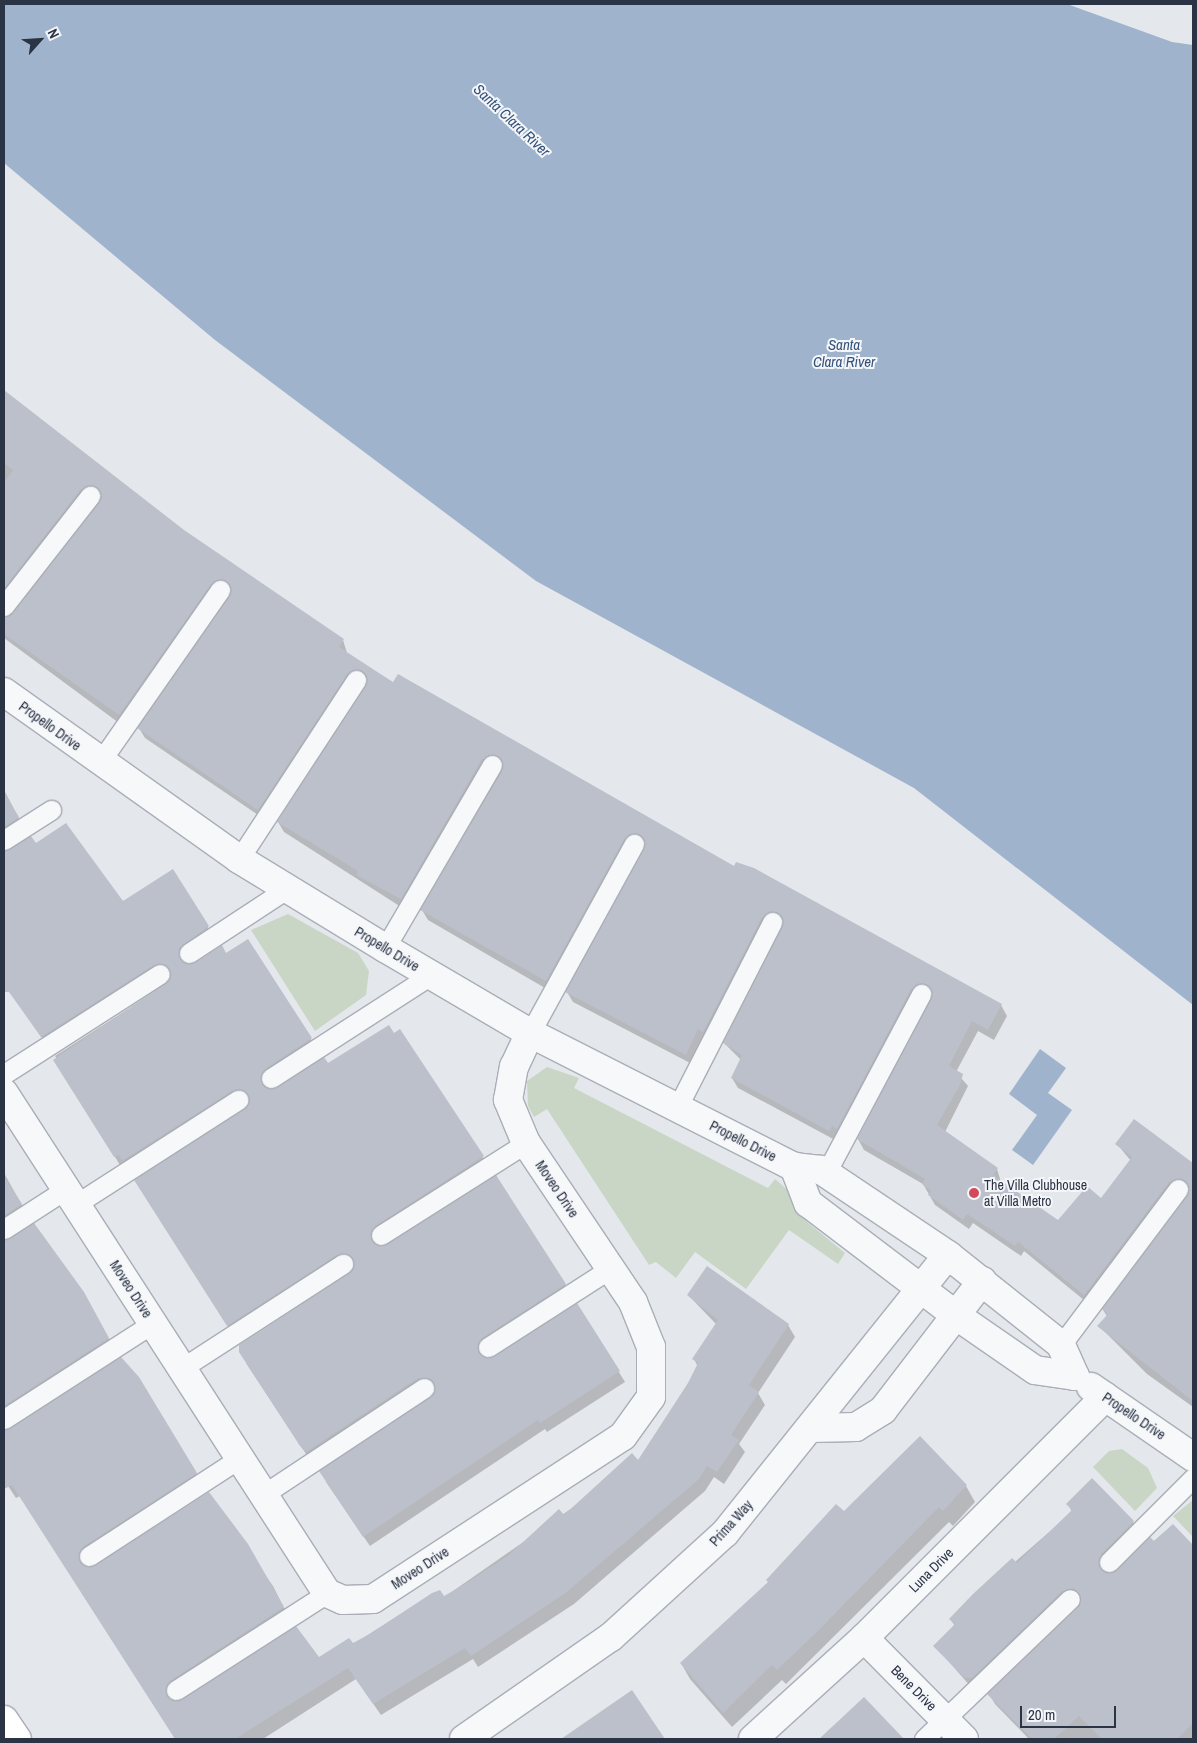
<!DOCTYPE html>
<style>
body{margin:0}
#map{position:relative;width:1197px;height:1743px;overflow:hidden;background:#e4e7ec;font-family:"Archivo Narrow",sans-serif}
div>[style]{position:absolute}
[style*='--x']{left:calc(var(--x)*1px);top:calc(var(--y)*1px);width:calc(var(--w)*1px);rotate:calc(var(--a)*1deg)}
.green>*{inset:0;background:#c9d6c5}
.water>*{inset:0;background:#9fb4cc}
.shadow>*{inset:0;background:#0003}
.building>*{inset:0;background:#bbc0ca}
.roads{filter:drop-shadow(1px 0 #a9aeb7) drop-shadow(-1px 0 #a9aeb7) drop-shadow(0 1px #a9aeb7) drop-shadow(0 -1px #a9aeb7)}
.lane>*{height:19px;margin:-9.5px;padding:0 9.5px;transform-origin:9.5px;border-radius:9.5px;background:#f7f8fa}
.street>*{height:28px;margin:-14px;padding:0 14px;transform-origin:14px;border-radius:14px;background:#f7f8fa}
.primary>*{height:28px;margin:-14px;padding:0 14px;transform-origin:14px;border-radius:14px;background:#fff}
.dots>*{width:14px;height:14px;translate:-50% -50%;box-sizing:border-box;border:2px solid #f4f6f9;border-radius:50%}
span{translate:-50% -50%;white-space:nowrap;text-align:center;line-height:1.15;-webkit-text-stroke:4px #f4f6f9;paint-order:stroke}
.street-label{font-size:14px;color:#2b3445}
.poi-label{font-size:14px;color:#2b3445}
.left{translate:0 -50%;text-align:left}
.water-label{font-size:15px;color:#34527a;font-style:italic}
.frame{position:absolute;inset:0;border:5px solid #2b3445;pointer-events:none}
.north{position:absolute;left:15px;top:15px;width:50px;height:50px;-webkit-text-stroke:4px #f4f6f9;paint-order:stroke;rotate:64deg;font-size:14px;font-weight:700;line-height:20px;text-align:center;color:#2b3445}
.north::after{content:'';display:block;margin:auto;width:18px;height:22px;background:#2b3445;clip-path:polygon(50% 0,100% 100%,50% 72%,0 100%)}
.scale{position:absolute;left:1020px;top:1706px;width:96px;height:22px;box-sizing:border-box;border:2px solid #2b3445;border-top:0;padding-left:6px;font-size:15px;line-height:18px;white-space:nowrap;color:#2b3445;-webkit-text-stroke:4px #f4f6f9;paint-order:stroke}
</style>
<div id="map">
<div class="green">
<i style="clip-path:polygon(288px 914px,358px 953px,369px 971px,366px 995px,315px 1031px,251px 930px)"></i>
<i style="clip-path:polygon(547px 1067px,579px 1078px,574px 1088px,768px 1188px,775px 1179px,791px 1193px,806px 1221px,845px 1253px,838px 1264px,789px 1230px,746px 1289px,695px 1252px,676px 1278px,656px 1262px,649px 1265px,547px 1109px,534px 1117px,528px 1106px,527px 1081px)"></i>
<i style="clip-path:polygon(1122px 1449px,1148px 1468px,1157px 1488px,1135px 1511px,1093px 1467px,1109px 1451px)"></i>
<i style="clip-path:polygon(1193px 1500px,1193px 1537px,1173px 1516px)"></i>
</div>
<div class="water">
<i style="clip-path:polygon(4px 4px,1067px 4px,1172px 42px,1193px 45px,1193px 1005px,914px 788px,536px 581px,215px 340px,4px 163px)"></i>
<i style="clip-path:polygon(1040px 1049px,1066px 1068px,1048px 1093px,1072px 1110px,1033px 1165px,1012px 1150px,1037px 1115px,1009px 1094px)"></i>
</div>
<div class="shadow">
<i style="clip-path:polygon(4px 393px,183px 531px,343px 640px,347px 653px,381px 676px,734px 868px,1001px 1005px,1007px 1016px,994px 1040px,978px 1031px,956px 1072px,968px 1086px,945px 1132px,997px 1169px,1001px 1182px,1058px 1222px,1101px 1200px,1131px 1161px,1117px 1144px,1134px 1121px,1193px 1164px,1193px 1407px,1147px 1374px,1099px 1326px,1107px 1316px,1103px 1310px,1188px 1196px,1187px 1190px,1090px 1305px,1024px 1251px,1021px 1256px,973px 1223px,969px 1229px,935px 1205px,923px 1184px,864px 1150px,858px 1139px,931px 995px,917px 999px,835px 1140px,738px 1088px,732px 1078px,741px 1060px,724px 1043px,782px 923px,768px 927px,692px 1064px,573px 1002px,567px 992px,645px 850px,644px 844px,630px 849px,545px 988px,428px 920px,422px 910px,502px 766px,488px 769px,401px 907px,284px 832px,278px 822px,366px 681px,352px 684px,264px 819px,145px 738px,139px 728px,231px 597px,230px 592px,119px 723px,4px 638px,4px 615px,14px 614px,101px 499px,92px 495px,4px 606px)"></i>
<i style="clip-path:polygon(4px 790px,24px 828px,4px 842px)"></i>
<i style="clip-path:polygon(36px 845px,123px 903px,173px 871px,214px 937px,184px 958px,185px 963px,190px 966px,221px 947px,226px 954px,248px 940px,317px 1049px,270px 1079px,265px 1089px,277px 1089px,399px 1031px,489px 1167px,379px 1244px,565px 1284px,570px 1295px,486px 1356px,494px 1358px,577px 1305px,625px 1382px,547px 1432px,545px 1429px,370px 1546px,326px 1482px,431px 1398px,433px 1391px,308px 1457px,246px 1363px,350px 1274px,352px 1267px,234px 1335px,142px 1191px,245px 1110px,247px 1103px,121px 1167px,55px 1056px,167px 984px,169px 977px,48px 1047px,4px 981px,4px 851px)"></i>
<i style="clip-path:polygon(4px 1173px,28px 1216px,4px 1233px)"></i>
<i style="clip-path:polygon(34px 1224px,83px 1293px,115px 1350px,4px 1424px,4px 1241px)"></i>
<i style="clip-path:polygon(688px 1295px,788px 1325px,795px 1337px,758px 1393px,765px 1405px,739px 1444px,745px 1452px,724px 1484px,714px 1477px,705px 1491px,574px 1604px,478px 1667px,473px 1659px,381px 1715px,356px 1679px,263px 1739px,178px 1739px,20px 1496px,16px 1498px,4px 1480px,4px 1428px,196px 1473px,202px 1485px,88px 1565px,95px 1567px,208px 1493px,273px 1586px,290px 1620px,172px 1701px,182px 1701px,319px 1659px,352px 1645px,432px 1594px,443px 1598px,638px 1462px,689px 1383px,698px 1367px,694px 1359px,716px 1324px)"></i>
<i style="clip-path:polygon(966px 1486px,975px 1502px,953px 1526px,949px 1522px,786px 1684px,782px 1680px,732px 1727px,690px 1679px,681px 1663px,844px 1513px)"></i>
<i style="clip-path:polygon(1068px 1504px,1133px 1522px,1139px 1532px,1106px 1572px,1117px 1572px,1173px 1525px,1193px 1546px,1193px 1739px,1029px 1739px,995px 1704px,989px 1694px,1079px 1608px,1079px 1601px,1068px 1601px,972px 1688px,935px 1646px,955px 1626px,950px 1619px,1072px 1512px)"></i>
<i style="clip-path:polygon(632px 1692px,664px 1739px,566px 1739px)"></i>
<i style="clip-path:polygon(863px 1699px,903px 1739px,821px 1739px)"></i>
</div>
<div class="building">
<i style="clip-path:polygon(4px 390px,184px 530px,344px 639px,339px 647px,382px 675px,393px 682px,398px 674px,734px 866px,736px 862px,754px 868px,1002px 1004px,988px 1030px,972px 1021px,949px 1066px,963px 1074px,960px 1085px,937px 1125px,998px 1168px,993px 1175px,1058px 1220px,1087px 1186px,1101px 1198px,1132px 1157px,1115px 1144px,1134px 1119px,1193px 1163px,1193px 1401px,1097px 1326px,1108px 1314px,1102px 1309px,1187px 1196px,1185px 1180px,1169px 1182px,1084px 1295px,1018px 1242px,1015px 1246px,967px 1214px,963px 1220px,928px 1195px,931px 1191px,922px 1184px,925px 1179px,857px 1139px,931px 999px,927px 984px,911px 989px,837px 1129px,832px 1126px,829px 1131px,731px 1078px,742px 1055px,723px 1043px,782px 927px,778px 912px,762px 917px,703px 1032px,698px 1029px,686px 1055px,565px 992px,644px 849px,640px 834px,624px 839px,546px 981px,420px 910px,502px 771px,498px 756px,482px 759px,401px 899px,356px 875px,358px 871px,277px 822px,365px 686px,362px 670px,347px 674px,258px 810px,137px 728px,229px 596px,226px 581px,211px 584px,119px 715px,4px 634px,4px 617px,13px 613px,101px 497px,97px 487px,81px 489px,4px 588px,4px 483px,13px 470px,4px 463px)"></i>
<i style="clip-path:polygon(4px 793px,19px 817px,4px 827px)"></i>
<i style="clip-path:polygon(66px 823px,123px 901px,173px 869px,209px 926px,179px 948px,184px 963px,195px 963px,222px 945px,226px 953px,248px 939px,312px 1038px,265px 1069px,260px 1078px,265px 1088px,277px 1087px,324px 1057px,328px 1063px,389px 1025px,394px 1033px,400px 1029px,484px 1156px,375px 1226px,372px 1241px,387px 1244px,496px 1175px,566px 1284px,482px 1338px,478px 1353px,494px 1356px,577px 1303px,620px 1371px,540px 1423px,538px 1420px,363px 1537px,319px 1471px,430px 1397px,434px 1382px,418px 1378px,306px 1452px,300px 1446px,239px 1352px,239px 1345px,349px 1273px,353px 1258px,337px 1255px,227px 1326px,134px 1180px,244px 1109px,248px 1094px,232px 1091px,122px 1161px,119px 1155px,114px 1157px,53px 1060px,166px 983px,169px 968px,154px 965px,41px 1037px,9px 992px,4px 992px,4px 851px,31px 836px,36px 843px)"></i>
<i style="clip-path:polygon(4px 1176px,22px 1204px,4px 1216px)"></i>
<i style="clip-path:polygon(34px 1223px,84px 1292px,109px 1338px,4px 1406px,4px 1240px)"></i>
<i style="clip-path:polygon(707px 1266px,789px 1324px,749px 1385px,759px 1392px,731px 1435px,739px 1440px,717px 1472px,707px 1466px,699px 1479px,567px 1592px,471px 1656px,465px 1648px,373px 1704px,348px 1668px,235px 1739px,175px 1739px,12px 1485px,4px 1489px,4px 1430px,121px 1357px,139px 1377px,197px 1473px,83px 1547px,80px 1562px,95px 1565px,209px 1492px,248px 1544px,284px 1607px,170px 1681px,167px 1696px,182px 1699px,296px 1626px,319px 1657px,349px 1638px,353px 1643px,370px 1634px,432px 1593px,440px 1590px,444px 1596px,462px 1586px,509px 1555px,559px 1509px,564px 1515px,632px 1453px,638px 1460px,688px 1383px,698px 1363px,692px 1359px,718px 1320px,687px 1295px)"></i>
<i style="clip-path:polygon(920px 1436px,967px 1485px,943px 1511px,939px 1507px,817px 1632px,777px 1670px,772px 1665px,723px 1713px,680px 1663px,768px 1582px,766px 1580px,836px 1504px,844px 1511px)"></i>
<i style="clip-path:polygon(1092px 1478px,1134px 1521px,1101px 1554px,1101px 1570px,1117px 1570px,1150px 1537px,1154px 1541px,1173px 1524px,1193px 1545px,1193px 1723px,1177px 1739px,1102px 1739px,1079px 1716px,1054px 1739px,1032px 1739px,987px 1694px,1078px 1607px,1081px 1597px,1074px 1588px,1062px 1591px,972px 1678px,965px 1678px,933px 1646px,955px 1624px,949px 1619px,973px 1594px,1012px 1558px,1017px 1563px,1072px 1510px,1066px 1504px)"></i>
<i style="clip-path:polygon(632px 1690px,665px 1739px,561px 1739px)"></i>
<i style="clip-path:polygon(864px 1697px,904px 1739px,819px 1739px)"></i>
</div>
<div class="roads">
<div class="lane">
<i style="--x:4;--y:606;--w:140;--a:-52"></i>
<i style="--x:100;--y:762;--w:210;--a:-55.1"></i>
<i style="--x:4;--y:840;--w:56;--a:-32.6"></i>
<i style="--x:239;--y:859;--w:214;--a:-56.8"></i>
<i style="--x:385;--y:948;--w:212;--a:-59.7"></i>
<i style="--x:189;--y:953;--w:118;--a:-33.3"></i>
<i style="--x:530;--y:1033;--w:216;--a:-61.2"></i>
<i style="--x:4;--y:1074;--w:185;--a:-32.7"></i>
<i style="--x:271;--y:1078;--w:190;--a:-32.8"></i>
<i style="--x:677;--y:1108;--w:209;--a:-62.9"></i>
<i style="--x:826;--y:1173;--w:203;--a:-62"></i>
<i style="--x:76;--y:1204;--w:193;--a:-32.7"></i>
<i style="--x:4;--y:1229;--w:74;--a:-32.8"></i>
<i style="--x:381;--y:1235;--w:172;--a:-32.4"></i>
<i style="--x:1061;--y:1345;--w:195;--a:-53.1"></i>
<i style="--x:488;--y:1347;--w:146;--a:-32.7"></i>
<i style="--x:182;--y:1368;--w:192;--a:-32.9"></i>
<i style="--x:4;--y:1419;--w:177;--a:-32.8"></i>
<i style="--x:264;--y:1494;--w:192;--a:-33.5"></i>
<i style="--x:89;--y:1556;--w:180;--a:-33"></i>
<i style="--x:1109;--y:1562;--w:119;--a:-45"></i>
<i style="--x:176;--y:1690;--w:179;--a:-32.7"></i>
<i style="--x:924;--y:1739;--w:202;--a:-43.8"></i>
</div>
<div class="street">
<i style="--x:4;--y:692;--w:288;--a:35.4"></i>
<i style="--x:239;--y:859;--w:171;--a:31.4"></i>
<i style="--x:385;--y:948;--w:168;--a:30.4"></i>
<i style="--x:530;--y:1033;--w:296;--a:26.9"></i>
<i style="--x:4;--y:1093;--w:595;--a:57.14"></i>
<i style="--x:327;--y:1593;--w:17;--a:24"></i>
<i style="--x:343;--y:1600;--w:30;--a:-2"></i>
<i style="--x:373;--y:1599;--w:298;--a:-33.1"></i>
<i style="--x:623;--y:1436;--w:48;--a:-54.3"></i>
<i style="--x:651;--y:1397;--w:50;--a:-90"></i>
<i style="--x:651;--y:1347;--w:48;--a:-111.8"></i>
<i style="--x:633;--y:1302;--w:192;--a:-123.9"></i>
<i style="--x:526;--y:1143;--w:47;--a:-112.7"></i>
<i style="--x:508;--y:1100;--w:34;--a:-80"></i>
<i style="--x:514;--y:1067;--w:38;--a:-65"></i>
<i style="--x:794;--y:1167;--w:27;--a:6"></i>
<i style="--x:821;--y:1170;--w:153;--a:33.8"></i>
<i style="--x:948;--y:1255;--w:144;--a:38.5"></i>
<i style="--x:1061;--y:1345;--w:34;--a:66"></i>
<i style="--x:1075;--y:1376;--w:40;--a:-171.5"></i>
<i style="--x:1035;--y:1370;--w:95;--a:-145.3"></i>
<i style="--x:957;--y:1316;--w:187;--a:-142.8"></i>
<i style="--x:808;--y:1203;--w:39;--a:-111"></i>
<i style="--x:1091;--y:1387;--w:124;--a:34.5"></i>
<i style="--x:811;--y:1428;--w:45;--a:-1.3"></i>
<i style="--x:856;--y:1427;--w:32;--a:-32"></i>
<i style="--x:883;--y:1410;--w:163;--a:-52.5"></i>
<i style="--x:864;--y:1638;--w:142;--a:45.3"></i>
<i style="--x:464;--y:1739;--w:179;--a:-34.8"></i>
<i style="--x:611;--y:1637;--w:154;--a:-42.4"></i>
<i style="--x:725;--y:1533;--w:356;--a:-51.3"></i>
<i style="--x:753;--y:1739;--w:150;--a:-42.3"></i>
<i style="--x:864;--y:1638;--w:341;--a:-45"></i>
</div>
<div class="primary">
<i style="--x:4;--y:1720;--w:23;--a:56"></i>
</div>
</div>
<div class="dots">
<i style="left:974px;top:1193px;background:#d1495b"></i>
</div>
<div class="street-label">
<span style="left:50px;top:726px;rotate:36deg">Propello Drive</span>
<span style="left:387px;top:949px;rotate:31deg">Propello Drive</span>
<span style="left:743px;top:1141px;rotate:27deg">Propello Drive</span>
<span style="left:557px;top:1189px;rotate:56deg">Moveo Drive</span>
<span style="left:131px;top:1289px;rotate:57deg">Moveo Drive</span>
<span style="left:1134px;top:1416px;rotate:34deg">Propello Drive</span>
<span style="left:731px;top:1523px;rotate:-48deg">Prima Way</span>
<span style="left:420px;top:1568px;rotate:-33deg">Moveo Drive</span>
<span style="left:931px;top:1570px;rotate:-45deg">Luna Drive</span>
<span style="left:914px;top:1688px;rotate:45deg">Bene Drive</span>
</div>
<div class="poi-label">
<span class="left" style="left:984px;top:1193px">The Villa Clubhouse<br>at Villa Metro</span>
</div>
<div class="water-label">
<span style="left:512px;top:120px;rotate:43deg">Santa Clara River</span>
<span style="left:844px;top:353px">Santa<br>Clara River</span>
</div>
<div class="frame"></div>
<div class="north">N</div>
<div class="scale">20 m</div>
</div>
